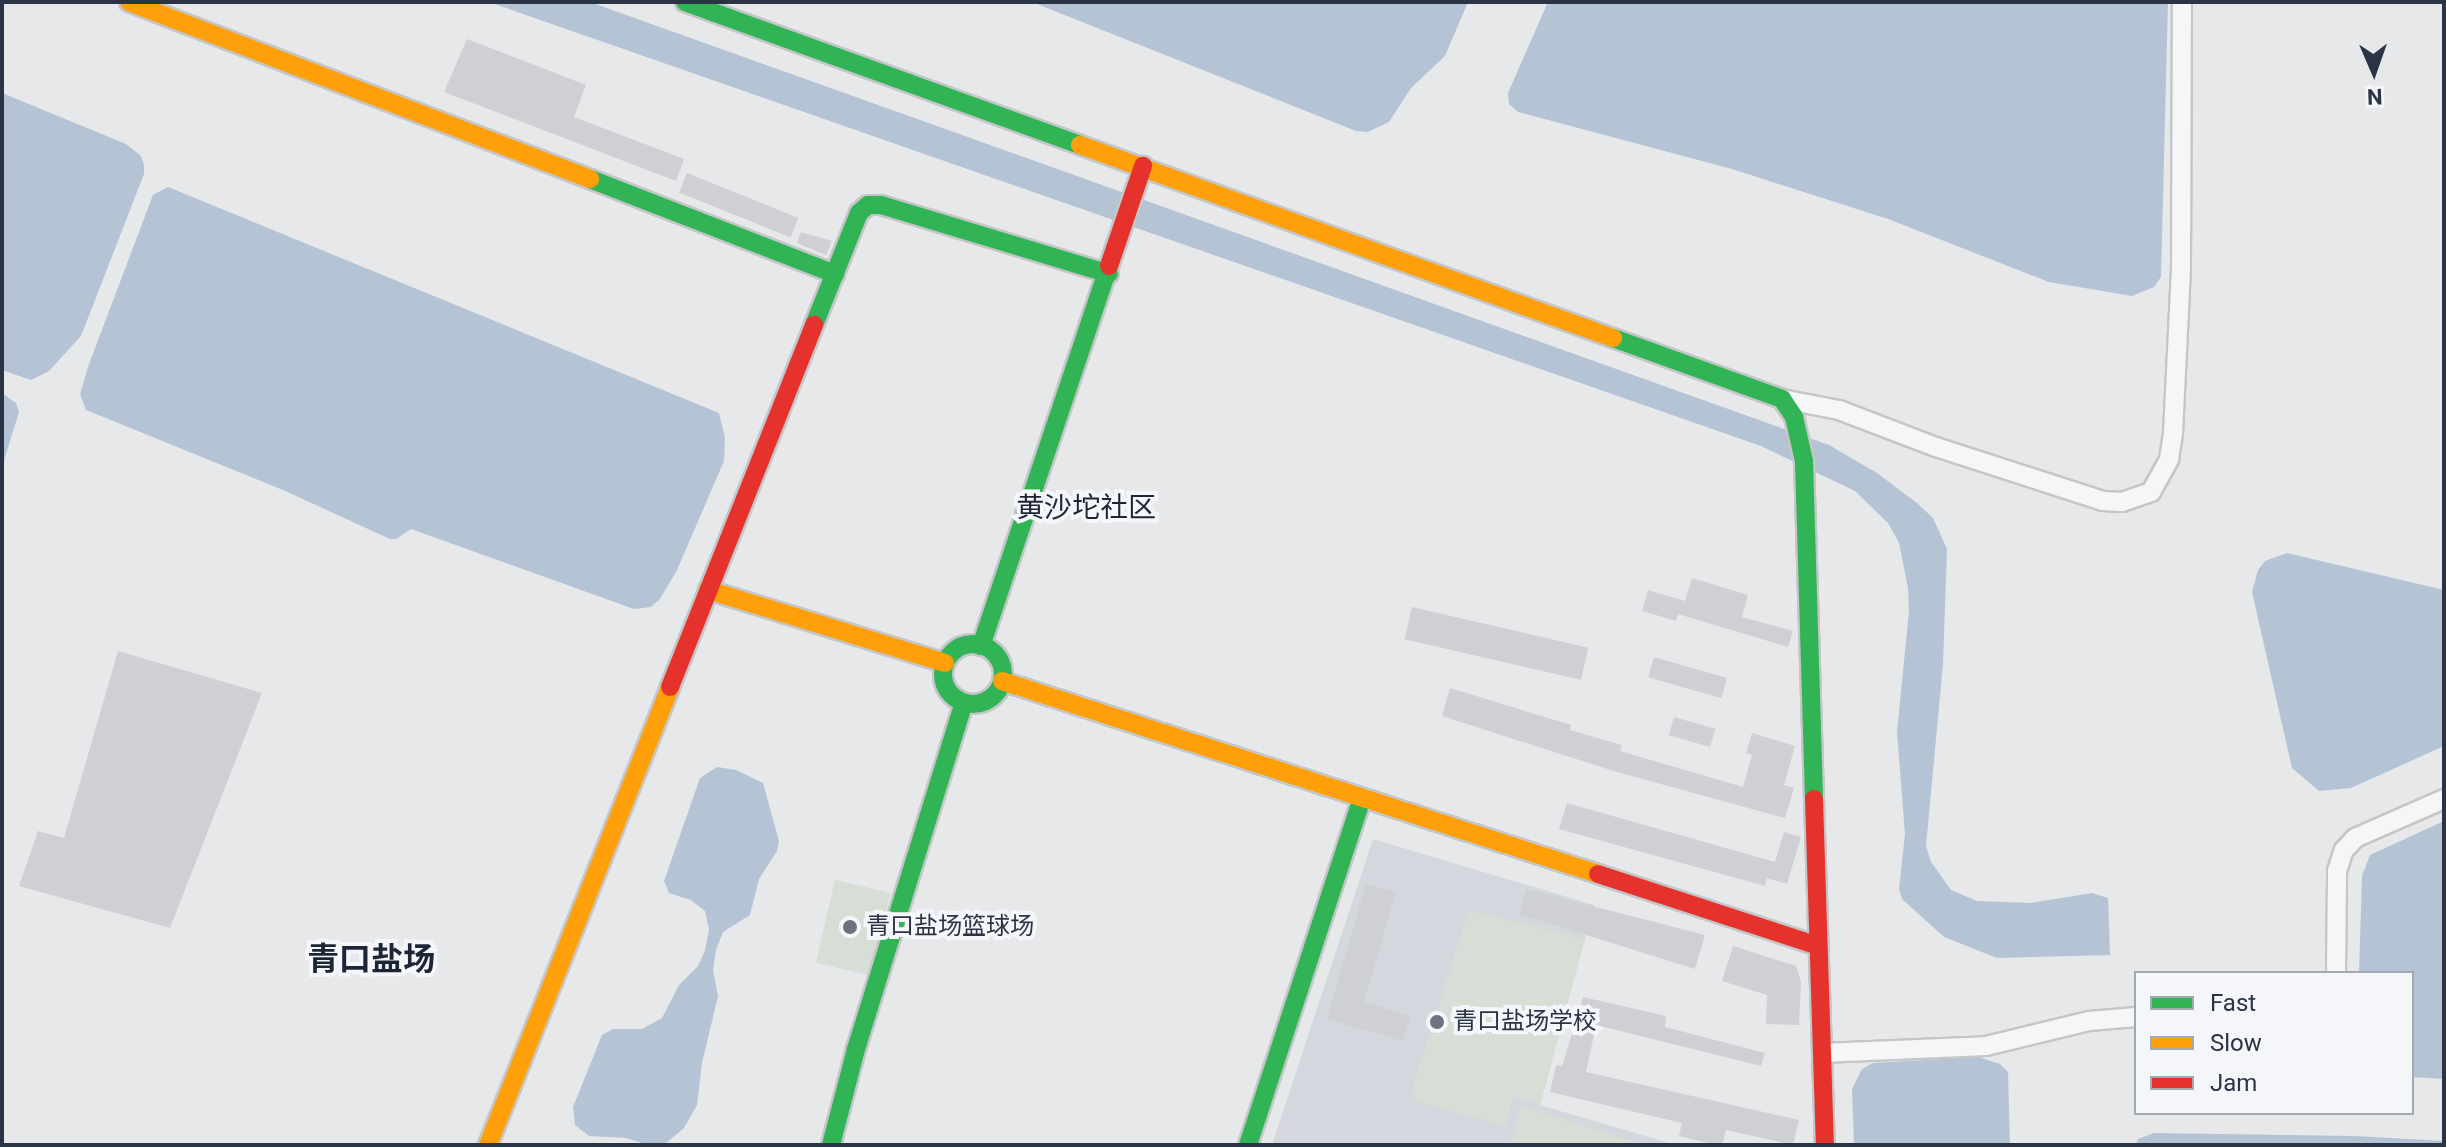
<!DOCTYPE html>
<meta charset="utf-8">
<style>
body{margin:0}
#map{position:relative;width:2446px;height:1147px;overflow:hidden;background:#e6e8ea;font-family:Roboto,"Noto Sans SC",sans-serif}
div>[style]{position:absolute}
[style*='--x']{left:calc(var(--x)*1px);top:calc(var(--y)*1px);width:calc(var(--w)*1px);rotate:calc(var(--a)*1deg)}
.built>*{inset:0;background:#d4d7dd}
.green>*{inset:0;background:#d6ded6;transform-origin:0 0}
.water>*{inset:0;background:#b4c4d5}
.building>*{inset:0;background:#ced0d3;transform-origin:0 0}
.roads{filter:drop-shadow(2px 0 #c4c6c8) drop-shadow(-2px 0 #c4c6c8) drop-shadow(0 2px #c4c6c8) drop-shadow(0 -2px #c4c6c8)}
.street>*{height:18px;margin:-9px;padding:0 9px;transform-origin:9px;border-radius:9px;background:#f5f6f7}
.fast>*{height:18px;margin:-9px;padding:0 9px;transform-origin:9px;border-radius:9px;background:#30b455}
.fast>.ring{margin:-9px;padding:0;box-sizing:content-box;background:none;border:18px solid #30b455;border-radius:50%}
.slow>*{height:18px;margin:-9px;padding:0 9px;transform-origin:9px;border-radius:9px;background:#ff9f0a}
.jam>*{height:18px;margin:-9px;padding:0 9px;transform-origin:9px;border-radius:9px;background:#e5322d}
.dots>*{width:22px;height:22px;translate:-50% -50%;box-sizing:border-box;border:4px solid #f4f6f9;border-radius:50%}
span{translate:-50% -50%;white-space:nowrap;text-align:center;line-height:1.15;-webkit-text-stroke:8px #f4f6f9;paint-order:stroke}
.poi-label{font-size:24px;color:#2b3445}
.left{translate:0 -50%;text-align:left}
.quarter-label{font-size:28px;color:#1d2536}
.district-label{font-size:32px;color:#1d2536;font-weight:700}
.frame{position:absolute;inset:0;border:4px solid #2b3445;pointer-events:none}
.legend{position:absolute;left:2134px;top:971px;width:280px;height:144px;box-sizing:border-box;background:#f4f6f9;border:2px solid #a4a8b1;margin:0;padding:10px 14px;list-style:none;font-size:24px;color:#2b3445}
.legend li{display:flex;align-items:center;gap:16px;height:40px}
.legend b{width:40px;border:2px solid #a4a8b1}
.north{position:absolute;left:2334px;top:32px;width:80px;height:80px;-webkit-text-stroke:6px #f4f6f9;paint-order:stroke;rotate:178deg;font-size:22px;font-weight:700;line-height:32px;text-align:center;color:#2b3445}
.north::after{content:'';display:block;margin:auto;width:28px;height:36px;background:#2b3445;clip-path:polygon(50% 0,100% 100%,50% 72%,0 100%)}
</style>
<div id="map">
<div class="built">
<i style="clip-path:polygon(1373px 839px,1594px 905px,1540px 1105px,1676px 1145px,1272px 1145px)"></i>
</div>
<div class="green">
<i style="left:835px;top:880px;width:57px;height:85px;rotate:13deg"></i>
<i style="clip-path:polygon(1469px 910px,1585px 939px,1540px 1105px,1514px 1097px,1505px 1126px,1417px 1102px,1413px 1096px,1413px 1085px)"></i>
<i style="clip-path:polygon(1522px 1106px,1645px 1145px,1509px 1145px)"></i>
</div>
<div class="water">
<i style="clip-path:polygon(489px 2px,590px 2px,1829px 445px,1877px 473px,1917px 503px,1933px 518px,1947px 549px,1943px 664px,1926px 846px,1931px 862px,1951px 890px,1977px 901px,2030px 903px,2092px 893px,2108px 898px,2110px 955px,1997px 958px,1944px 937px,1902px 899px,1899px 889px,1905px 834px,1897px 732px,1909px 611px,1908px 588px,1899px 543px,1888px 523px,1855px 491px,1761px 446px)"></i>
<i style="clip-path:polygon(1032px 2px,1468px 2px,1445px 56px,1411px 88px,1389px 122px,1368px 132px,1356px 131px)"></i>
<i style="clip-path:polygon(1548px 2px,2168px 2px,2161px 277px,2154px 287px,2132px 296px,2049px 282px,1888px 219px,1732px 169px,1518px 112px,1509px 104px,1508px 93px)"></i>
<i style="clip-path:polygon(2px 93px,126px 144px,141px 156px,144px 165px,144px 174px,81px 336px,49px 371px,31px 380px,2px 370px)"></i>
<i style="clip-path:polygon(168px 187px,719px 413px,725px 438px,724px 461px,677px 570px,660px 599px,651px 607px,634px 609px,411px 529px,396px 539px,390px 539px,283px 490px,86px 410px,80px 394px,89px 364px,153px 195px)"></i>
<i style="clip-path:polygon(2px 393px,16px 403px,19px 412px,2px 467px)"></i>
<i style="clip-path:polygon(2287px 553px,2444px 590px,2444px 746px,2351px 788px,2319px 791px,2292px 768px,2252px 592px,2258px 570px,2265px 561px)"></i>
<i style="clip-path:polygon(717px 767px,736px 770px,763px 783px,779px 841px,777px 851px,759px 879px,750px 915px,723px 932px,716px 950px,713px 970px,718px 996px,702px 1063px,697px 1105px,684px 1128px,665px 1144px,648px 1145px,626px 1138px,589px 1136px,575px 1125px,573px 1107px,602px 1035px,613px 1029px,642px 1029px,662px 1018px,679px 985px,698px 966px,705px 951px,709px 929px,705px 911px,691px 900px,669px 893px,664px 881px,700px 778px)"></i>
<i style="clip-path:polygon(2444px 821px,2444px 1079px,2412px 1077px,2412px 973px,2359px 973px,2362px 876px,2370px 855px)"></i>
<i style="clip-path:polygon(1978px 1057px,2000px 1064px,2008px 1072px,2010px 1145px,1854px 1145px,1852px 1089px,1862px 1069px,1873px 1063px)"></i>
<i style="clip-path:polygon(2154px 1133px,2355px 1136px,2444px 1141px,2444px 1145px,2136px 1145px,2138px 1139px)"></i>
</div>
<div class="building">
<i style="clip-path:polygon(467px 39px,586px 85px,574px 117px,684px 159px,676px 181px,444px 92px)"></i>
<i style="left:687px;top:173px;width:120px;height:21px;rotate:22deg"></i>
<i style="clip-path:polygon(801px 232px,832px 241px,826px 255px,797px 243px)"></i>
<i style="clip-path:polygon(1692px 578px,1748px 595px,1742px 617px,1793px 631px,1788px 647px,1678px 614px,1676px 621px,1642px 611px,1648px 590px,1685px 601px)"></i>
<i style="left:1412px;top:607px;width:181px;height:33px;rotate:13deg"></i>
<i style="clip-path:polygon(118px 651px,262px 693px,170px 928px,19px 886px,38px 831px,64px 838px)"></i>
<i style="left:1654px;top:657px;width:76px;height:21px;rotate:16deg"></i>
<i style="clip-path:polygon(1450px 688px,1571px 725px,1570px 730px,1622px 745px,1620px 751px,1743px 787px,1752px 755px,1746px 753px,1752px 733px,1795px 746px,1784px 785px,1794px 788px,1785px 818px,1617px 772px,1442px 716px)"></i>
<i style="left:1674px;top:717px;width:43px;height:19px;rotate:16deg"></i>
<i style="clip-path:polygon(1567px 803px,1775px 862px,1784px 832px,1801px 837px,1787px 884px,1767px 878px,1765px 886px,1559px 829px)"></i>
<i style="clip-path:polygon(1366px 884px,1396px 892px,1364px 1002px,1410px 1016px,1403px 1041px,1327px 1019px)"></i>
<i style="clip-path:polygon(1526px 889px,1705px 935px,1695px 969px,1519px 914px)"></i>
<i style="clip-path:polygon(1733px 946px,1796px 966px,1801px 982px,1799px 1025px,1766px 1024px,1767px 995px,1722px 981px)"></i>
<i style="clip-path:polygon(1583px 997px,1666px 1016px,1665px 1027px,1765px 1053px,1761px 1066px,1596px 1025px,1586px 1072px,1799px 1120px,1793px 1145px,1726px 1130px,1722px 1145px,1716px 1145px,1679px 1136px,1682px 1123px,1550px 1092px,1556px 1065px,1562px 1066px)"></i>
</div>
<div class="roads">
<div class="street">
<i style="--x:1782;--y:399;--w:58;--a:10.9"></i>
<i style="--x:1839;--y:410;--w:104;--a:20.9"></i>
<i style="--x:1936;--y:447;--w:176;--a:17.9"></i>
<i style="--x:2103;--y:501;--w:19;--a:3"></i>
<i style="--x:2122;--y:502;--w:31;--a:-19"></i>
<i style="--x:2151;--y:492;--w:38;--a:-61"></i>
<i style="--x:2169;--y:459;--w:26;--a:-81"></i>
<i style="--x:2173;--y:433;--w:166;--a:-87.2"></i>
<i style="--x:2181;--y:267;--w:265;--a:-89.8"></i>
<i style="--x:2336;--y:973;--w:102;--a:-89.4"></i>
<i style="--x:2337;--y:871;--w:22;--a:-72"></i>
<i style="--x:2344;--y:850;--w:16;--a:-47"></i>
<i style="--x:2355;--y:838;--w:97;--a:-23.7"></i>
<i style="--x:1822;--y:1053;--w:164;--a:-2.4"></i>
<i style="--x:1986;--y:1046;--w:106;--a:-13.6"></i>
<i style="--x:2089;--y:1021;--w:47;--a:-4.9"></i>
</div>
<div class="fast">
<i style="--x:685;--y:2;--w:420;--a:19.9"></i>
<i style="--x:590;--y:179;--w:263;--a:21.2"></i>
<i style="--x:814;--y:325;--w:121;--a:-68.1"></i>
<i style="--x:859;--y:213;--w:12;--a:-42"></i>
<i style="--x:868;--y:205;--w:13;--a:0"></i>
<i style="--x:881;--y:205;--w:238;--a:16.8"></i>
<i style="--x:1613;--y:338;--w:180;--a:19.8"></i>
<i style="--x:1782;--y:399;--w:22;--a:56"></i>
<i style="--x:1794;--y:417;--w:45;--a:77.2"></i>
<i style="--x:1804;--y:461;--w:338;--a:88.3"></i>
<i class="ring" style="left:943px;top:644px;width:42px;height:42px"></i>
<i style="--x:981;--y:646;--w:401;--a:-71.4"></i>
<i style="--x:831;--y:1145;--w:99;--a:-75.4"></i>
<i style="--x:856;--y:1049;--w:362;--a:-72.7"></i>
<i style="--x:1248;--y:1145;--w:364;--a:-71.8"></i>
</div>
<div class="slow">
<i style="--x:129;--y:2;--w:494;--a:21"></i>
<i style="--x:1080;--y:145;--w:567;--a:19.91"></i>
<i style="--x:708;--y:590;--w:248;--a:17.1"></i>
<i style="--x:1002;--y:681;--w:626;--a:17.94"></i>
<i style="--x:488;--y:1145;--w:493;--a:-68.3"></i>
</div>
<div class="jam">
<i style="--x:1109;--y:266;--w:106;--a:-71.2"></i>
<i style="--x:670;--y:687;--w:390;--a:-68.3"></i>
<i style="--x:1814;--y:799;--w:346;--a:88.2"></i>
<i style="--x:1598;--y:874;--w:231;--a:18.1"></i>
</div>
</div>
<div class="dots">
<i style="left:850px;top:927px;background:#6c737f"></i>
<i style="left:1437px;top:1022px;background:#6c737f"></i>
</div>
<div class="poi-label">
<span class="left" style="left:866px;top:927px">青口盐场篮球场</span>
<span class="left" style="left:1453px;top:1022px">青口盐场学校</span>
</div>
<div class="quarter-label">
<span style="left:1086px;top:508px">黄沙坨社区</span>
</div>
<div class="district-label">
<span style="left:371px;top:959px">青口盐场</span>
</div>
<div class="frame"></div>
<ul class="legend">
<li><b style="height:10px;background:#30b455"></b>Fast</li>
<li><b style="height:10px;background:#ff9f0a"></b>Slow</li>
<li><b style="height:10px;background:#e5322d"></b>Jam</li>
</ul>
<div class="north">N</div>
</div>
